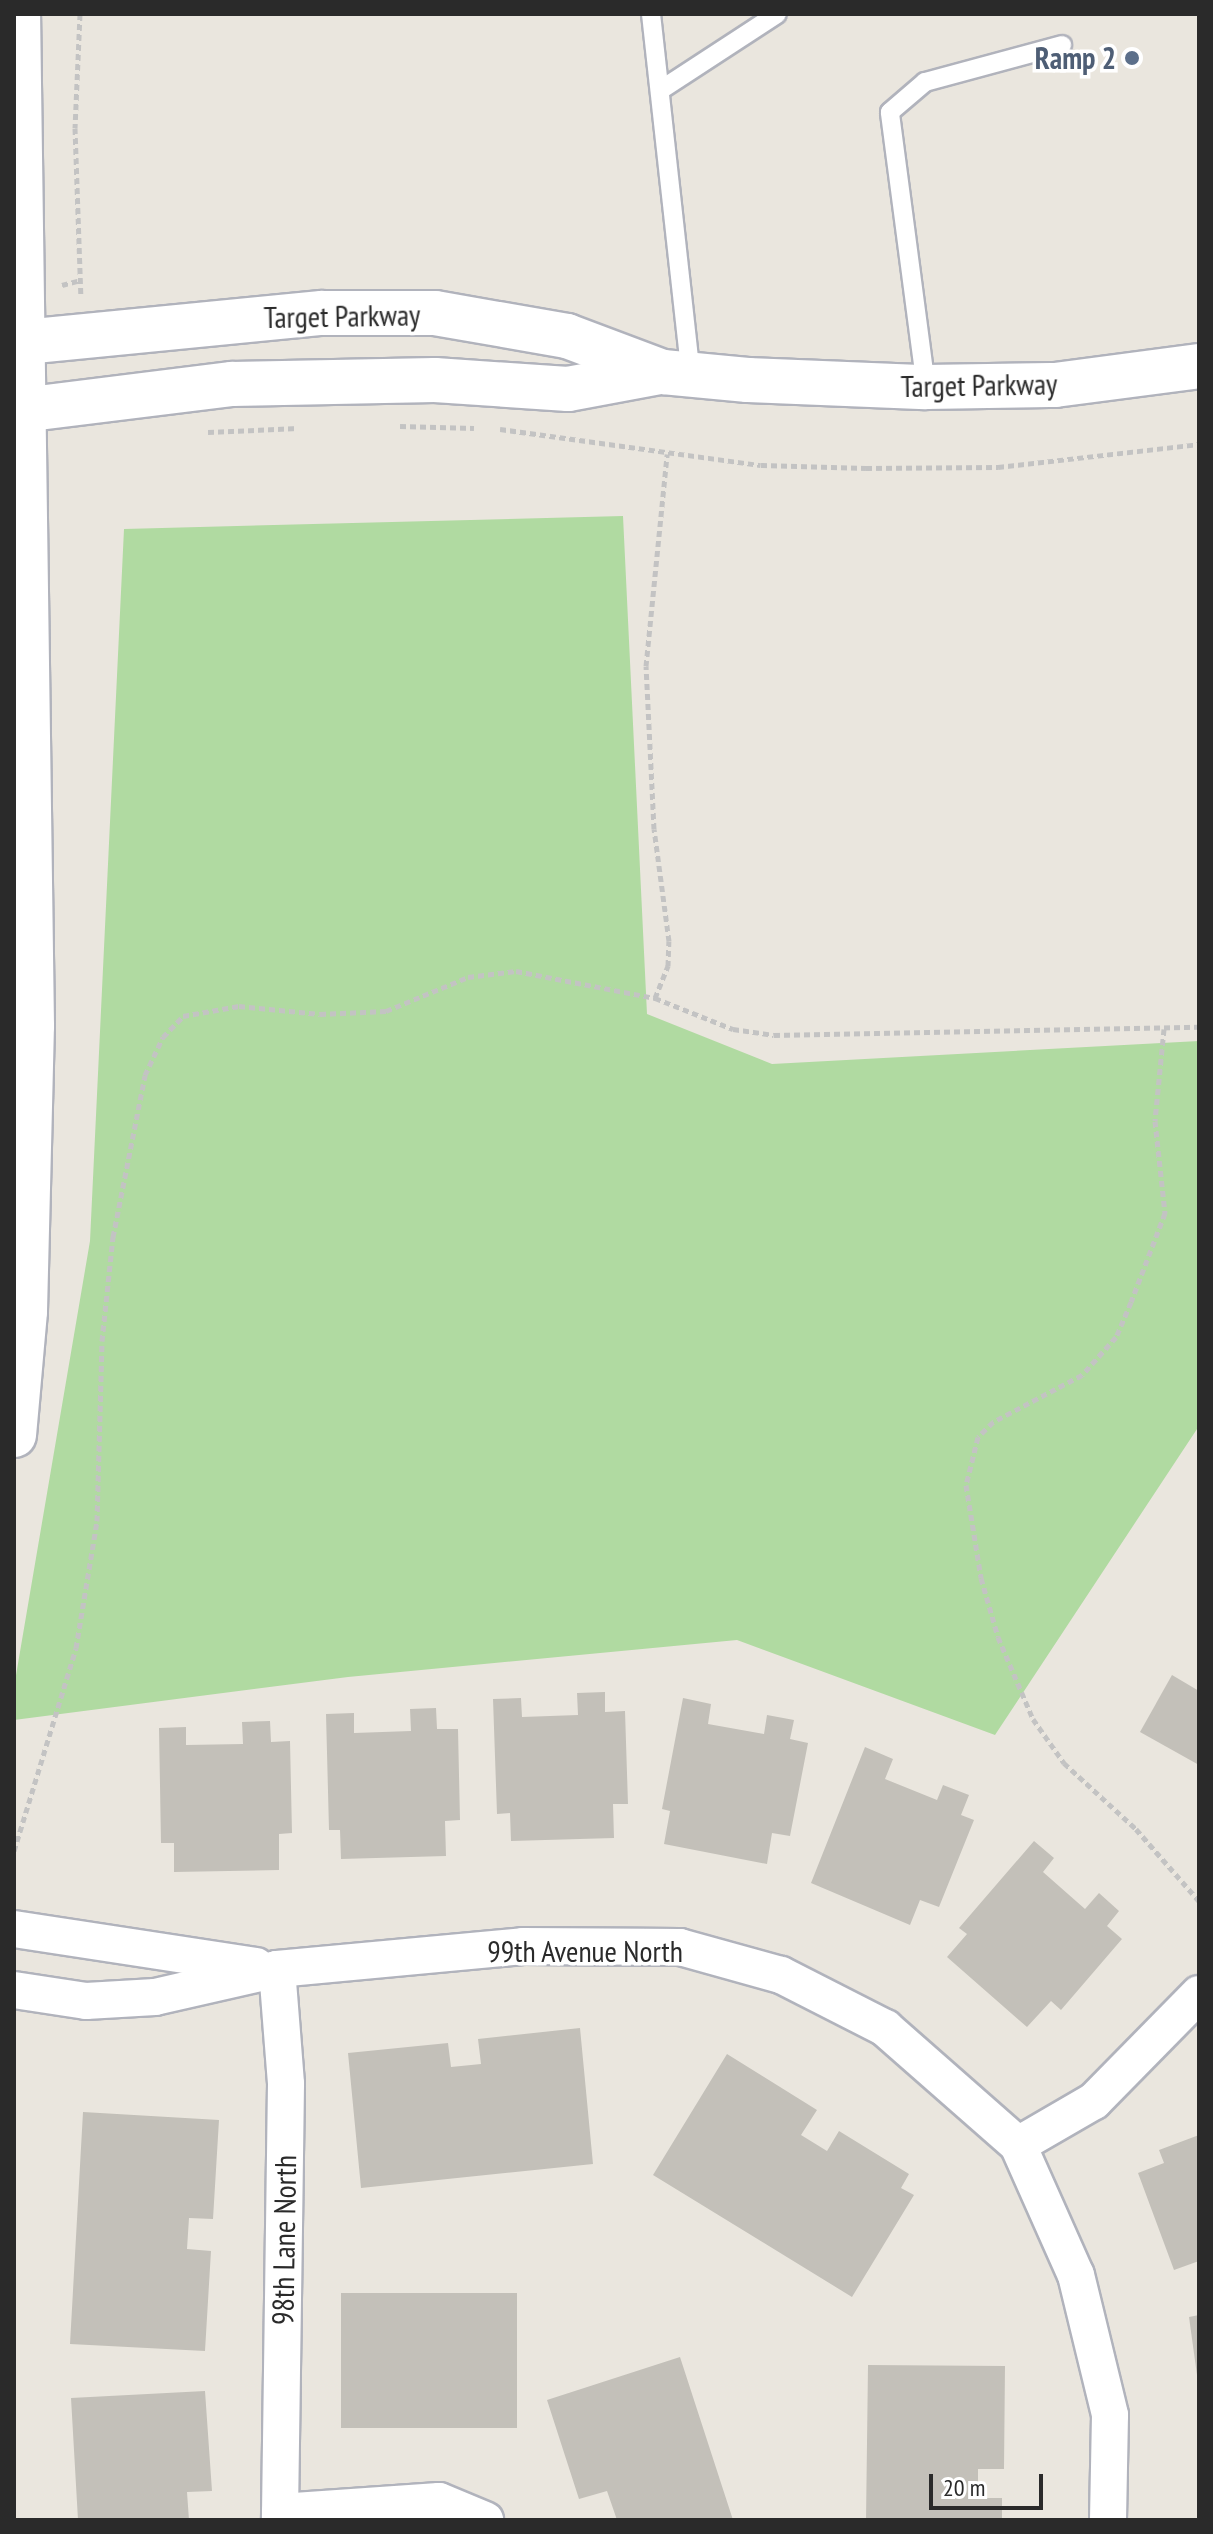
<!DOCTYPE html>
<style>
body{margin:0}
#map{position:relative;width:1213px;height:2534px;overflow:hidden;background:#eae6de;font-family:"PT Sans Narrow",sans-serif}
div>[style]{position:absolute}
[style*='--x']{left:calc(var(--x)*1px);top:calc(var(--y)*1px);width:calc(var(--w)*1px);rotate:calc(var(--a)*1deg)}
.green>*{inset:0;background:#b0daa1}
.building>*{inset:0;background:#c3c0b9;transform-origin:0 0}
.path>*{height:5px;margin-top:-2.5px;transform-origin:0;background:repeating-linear-gradient(90deg,#c3c3c3 0 6px,transparent 0 10px)}
.roads{filter:drop-shadow(2px 0 #b1b3bc) drop-shadow(-2px 0 #b1b3bc) drop-shadow(0 2px #b1b3bc) drop-shadow(0 -2px #b1b3bc)}
.service>*{height:18px;margin:-9px;padding:0 9px;transform-origin:9px;border-radius:9px;background:#fff}
.minor>*{height:36px;margin:-18px;padding:0 18px;transform-origin:18px;border-radius:18px;background:#fff}
.tertiary>*{height:44px;margin:-22px;padding:0 22px;transform-origin:22px;border-radius:22px;background:#fff}
.dots>*{width:22px;height:22px;translate:-50% -50%;box-sizing:border-box;border:4px solid #fff;border-radius:50%}
span{translate:-50% -50%;white-space:nowrap;text-align:center;line-height:1.15;-webkit-text-stroke:7px #fff;paint-order:stroke}
.service-label{font-size:30px;color:#4e5e75;font-weight:700}
.right{translate:-100% -50%;text-align:right}
.street-label{font-size:30px;color:#2a2a2a}
.frame{position:absolute;inset:0;border:16px solid #2a2a2a;pointer-events:none}
.scale{position:absolute;left:929px;top:2474px;width:114px;height:36px;box-sizing:border-box;border:4px solid #2a2a2a;border-top:0;padding-left:10px;font-size:24px;line-height:28px;white-space:nowrap;color:#2a2a2a;-webkit-text-stroke:6px #fff;paint-order:stroke}
</style>
<div id="map">
<div class="green">
<i style="clip-path:polygon(623px 516px,647px 1014px,772px 1064px,1199px 1041px,1199px 1426px,995px 1735px,737px 1640px,348px 1677px,14px 1720px,14px 1687px,90px 1241px,124px 529px)"></i>
</div>
<div class="building">
<i style="clip-path:polygon(1172px 1675px,1199px 1691px,1199px 1765px,1140px 1732px)"></i>
<i style="clip-path:polygon(605px 1692px,605px 1712px,625px 1711px,628px 1804px,613px 1804px,614px 1838px,511px 1841px,510px 1813px,497px 1814px,493px 1699px,521px 1698px,522px 1717px,578px 1715px,577px 1693px)"></i>
<i style="clip-path:polygon(683px 1698px,711px 1704px,708px 1724px,764px 1734px,767px 1715px,794px 1720px,790px 1739px,808px 1743px,790px 1836px,772px 1833px,767px 1864px,664px 1844px,670px 1811px,662px 1809px)"></i>
<i style="clip-path:polygon(436px 1708px,437px 1729px,458px 1729px,460px 1820px,445px 1821px,446px 1856px,341px 1859px,340px 1830px,329px 1830px,326px 1714px,354px 1713px,354px 1733px,411px 1731px,410px 1709px)"></i>
<i style="clip-path:polygon(270px 1721px,271px 1742px,290px 1741px,292px 1833px,279px 1834px,279px 1870px,174px 1872px,174px 1843px,161px 1843px,159px 1728px,186px 1727px,186px 1745px,243px 1744px,242px 1722px)"></i>
<i style="clip-path:polygon(865px 1747px,893px 1759px,885px 1779px,937px 1800px,943px 1785px,969px 1795px,961px 1815px,974px 1820px,939px 1907px,920px 1900px,910px 1925px,811px 1883px)"></i>
<i style="clip-path:polygon(1034px 1841px,1054px 1858px,1043px 1872px,1085px 1909px,1099px 1893px,1119px 1911px,1107px 1926px,1122px 1939px,1061px 2010px,1051px 2001px,1027px 2027px,947px 1957px,967px 1934px,959px 1928px)"></i>
<i style="clip-path:polygon(580px 2028px,593px 2164px,361px 2188px,348px 2053px,448px 2043px,451px 2067px,481px 2064px,478px 2039px)"></i>
<i style="clip-path:polygon(727px 2054px,817px 2110px,801px 2135px,827px 2151px,839px 2131px,909px 2174px,901px 2188px,914px 2195px,852px 2297px,653px 2175px)"></i>
<i style="clip-path:polygon(83px 2112px,219px 2120px,213px 2219px,189px 2218px,187px 2249px,211px 2251px,205px 2351px,70px 2344px)"></i>
<i style="clip-path:polygon(1199px 2135px,1199px 2261px,1174px 2270px,1138px 2173px,1164px 2163px,1159px 2150px)"></i>
<i style="left:341px;top:2293px;width:176px;height:135px"></i>
<i style="clip-path:polygon(1199px 2315px,1199px 2375px,1197px 2375px,1189px 2317px)"></i>
<i style="clip-path:polygon(680px 2357px,733px 2520px,617px 2520px,607px 2491px,579px 2499px,547px 2400px)"></i>
<i style="clip-path:polygon(868px 2365px,1005px 2366px,1004px 2469px,978px 2469px,978px 2498px,1002px 2498px,1002px 2520px,866px 2520px)"></i>
<i style="clip-path:polygon(205px 2391px,212px 2491px,187px 2492px,189px 2520px,78px 2520px,71px 2398px)"></i>
</div>
<div class="path">
<i style="--x:80;--y:14;--w:114;--a:92.5"></i>
<i style="--x:75;--y:128;--w:169;--a:88"></i>
<i style="--x:62;--y:285;--w:20;--a:-15"></i>
<i style="--x:400;--y:426;--w:74;--a:1.5"></i>
<i style="--x:500;--y:429;--w:263;--a:7.9"></i>
<i style="--x:761;--y:465;--w:105;--a:1.6"></i>
<i style="--x:866;--y:468;--w:132;--a:-0.4"></i>
<i style="--x:998;--y:467;--w:202;--a:-6.5"></i>
<i style="--x:208;--y:432;--w:90;--a:-2.5"></i>
<i style="--x:655;--y:998;--w:35;--a:-68"></i>
<i style="--x:668;--y:966;--w:25;--a:-88"></i>
<i style="--x:669;--y:941;--w:113;--a:-97.6"></i>
<i style="--x:654;--y:829;--w:163;--a:-92.8"></i>
<i style="--x:646;--y:666;--w:213;--a:-84.3"></i>
<i style="--x:1164;--y:1029;--w:92;--a:95.6"></i>
<i style="--x:1155;--y:1121;--w:93;--a:83.8"></i>
<i style="--x:1165;--y:1213;--w:95;--a:110.9"></i>
<i style="--x:1131;--y:1302;--w:38;--a:113"></i>
<i style="--x:1116;--y:1337;--w:51;--a:131.8"></i>
<i style="--x:1082;--y:1375;--w:101;--a:152.2"></i>
<i style="--x:993;--y:1422;--w:21;--a:135"></i>
<i style="--x:978;--y:1437;--w:49;--a:104"></i>
<i style="--x:966;--y:1485;--w:94;--a:80.8"></i>
<i style="--x:981;--y:1578;--w:61;--a:73.9"></i>
<i style="--x:998;--y:1637;--w:89;--a:66.9"></i>
<i style="--x:1033;--y:1719;--w:54;--a:54.8"></i>
<i style="--x:1064;--y:1763;--w:98;--a:42.5"></i>
<i style="--x:1136;--y:1829;--w:96;--a:48.8"></i>
<i style="--x:14;--y:1851;--w:212;--a:-73"></i>
<i style="--x:76;--y:1648;--w:129;--a:-80.6"></i>
<i style="--x:97;--y:1521;--w:180;--a:-88.4"></i>
<i style="--x:102;--y:1341;--w:105;--a:-84"></i>
<i style="--x:113;--y:1237;--w:165;--a:-78.8"></i>
<i style="--x:145;--y:1075;--w:42;--a:-64.7"></i>
<i style="--x:163;--y:1037;--w:29;--a:-46"></i>
<i style="--x:183;--y:1016;--w:57;--a:-10.1"></i>
<i style="--x:239;--y:1006;--w:81;--a:5.6"></i>
<i style="--x:320;--y:1014;--w:66;--a:-2.6"></i>
<i style="--x:386;--y:1011;--w:89;--a:-22.5"></i>
<i style="--x:468;--y:977;--w:48;--a:-7.1"></i>
<i style="--x:516;--y:971;--w:142;--a:11"></i>
<i style="--x:655;--y:998;--w:84;--a:21.7"></i>
<i style="--x:733;--y:1029;--w:41;--a:8.3"></i>
<i style="--x:774;--y:1035;--w:425;--a:-1.1"></i>
</div>
<div class="roads">
<div class="service">
<i style="--x:651;--y:14;--w:362;--a:83.7"></i>
<i style="--x:662;--y:89;--w:137;--a:-33.1"></i>
<i style="--x:926;--y:387;--w:277;--a:-97.5"></i>
<i style="--x:890;--y:112;--w:46;--a:-40.6"></i>
<i style="--x:925;--y:82;--w:142;--a:-15.1"></i>
</div>
<div class="minor">
<i style="--x:14;--y:1929;--w:245;--a:8.7"></i>
<i style="--x:277;--y:1969;--w:115;--a:85.5"></i>
<i style="--x:286;--y:2084;--w:436;--a:90.8"></i>
<i style="--x:14;--y:1990;--w:73;--a:8.7"></i>
<i style="--x:86;--y:2001;--w:69;--a:-3.3"></i>
<i style="--x:155;--y:1997;--w:125;--a:-12.9"></i>
<i style="--x:277;--y:1969;--w:247;--a:-5.3"></i>
<i style="--x:523;--y:1946;--w:157;--a:0.4"></i>
<i style="--x:680;--y:1947;--w:105;--a:15.5"></i>
<i style="--x:781;--y:1975;--w:117;--a:27"></i>
<i style="--x:885;--y:2028;--w:177;--a:41.3"></i>
<i style="--x:1018;--y:2145;--w:142;--a:66"></i>
<i style="--x:1076;--y:2275;--w:144;--a:76.3"></i>
<i style="--x:1110;--y:2415;--w:105;--a:91.1"></i>
<i style="--x:1018;--y:2145;--w:88;--a:-30.1"></i>
<i style="--x:1094;--y:2101;--w:150;--a:-45.5"></i>
<i style="--x:280;--y:2512;--w:159;--a:-4"></i>
<i style="--x:439;--y:2501;--w:50;--a:22.4"></i>
</div>
<div class="tertiary">
<i style="--x:14;--y:343;--w:309;--a:-5.6"></i>
<i style="--x:322;--y:313;--w:113;--a:0"></i>
<i style="--x:435;--y:313;--w:134;--a:9.9"></i>
<i style="--x:567;--y:336;--w:103;--a:20.6"></i>
<i style="--x:663;--y:372;--w:85;--a:5.4"></i>
<i style="--x:748;--y:380;--w:178;--a:2.3"></i>
<i style="--x:926;--y:387;--w:129;--a:-0.9"></i>
<i style="--x:1055;--y:385;--w:145;--a:-7.5"></i>
<i style="--x:14;--y:411;--w:220;--a:-7.1"></i>
<i style="--x:232;--y:384;--w:203;--a:-1.1"></i>
<i style="--x:435;--y:380;--w:133;--a:3.9"></i>
<i style="--x:568;--y:389;--w:94;--a:-10.5"></i>
<i style="--x:14;--y:1435;--w:124;--a:-84.9"></i>
<i style="--x:25;--y:1311;--w:285;--a:-88.6"></i>
<i style="--x:32;--y:1026;--w:1012;--a:-90.79"></i>
</div>
</div>
<div class="dots">
<i style="left:1132px;top:58px;background:#5c6f8a"></i>
</div>
<div class="service-label">
<span class="right" style="left:1116px;top:58px">Ramp 2</span>
</div>
<div class="street-label">
<span style="left:342px;top:316px;rotate:-1deg">Target Parkway</span>
<span style="left:979px;top:385px;rotate:-1deg">Target Parkway</span>
<span style="left:585px;top:1951px">99th Avenue North</span>
<span style="left:284px;top:2240px;rotate:-89deg">98th Lane North</span>
</div>
<div class="frame"></div>
<div class="scale">20 m</div>
</div>
